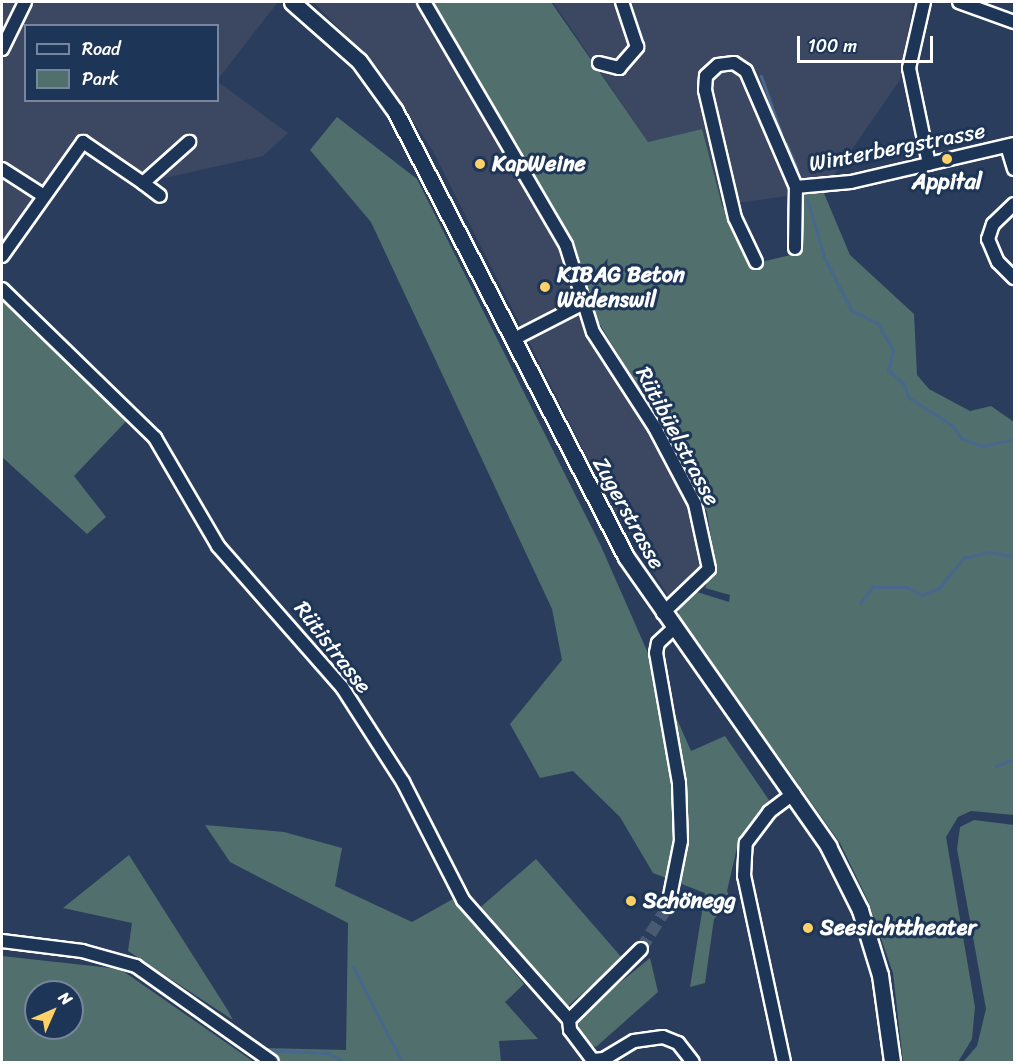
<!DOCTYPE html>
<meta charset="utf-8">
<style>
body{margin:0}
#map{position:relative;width:1016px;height:1064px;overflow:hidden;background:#2b3d5c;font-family:Sriracha,sans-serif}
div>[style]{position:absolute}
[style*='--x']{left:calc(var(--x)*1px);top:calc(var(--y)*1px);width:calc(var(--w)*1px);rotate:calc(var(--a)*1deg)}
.built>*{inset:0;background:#3c4762}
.green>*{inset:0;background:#516f6d;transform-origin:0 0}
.stream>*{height:3px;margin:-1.5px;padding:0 1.5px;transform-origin:1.5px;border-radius:1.5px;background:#48678d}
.minor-tunnel>*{height:12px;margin-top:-6px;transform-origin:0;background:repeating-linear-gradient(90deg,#4b5a74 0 12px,transparent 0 18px)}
.roads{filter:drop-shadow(2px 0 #fff) drop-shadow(-2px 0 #fff) drop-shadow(0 2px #fff) drop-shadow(0 -2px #fff)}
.minor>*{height:12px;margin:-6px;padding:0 6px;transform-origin:6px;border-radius:6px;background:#1d3557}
.major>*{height:15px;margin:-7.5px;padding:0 7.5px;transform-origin:7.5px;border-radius:7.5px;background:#1d3557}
.dots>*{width:16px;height:16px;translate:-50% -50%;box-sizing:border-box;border:3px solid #1d3557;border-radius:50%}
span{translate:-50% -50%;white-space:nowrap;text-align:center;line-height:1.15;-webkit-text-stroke:6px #1d3557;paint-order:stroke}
.street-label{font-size:22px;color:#fff}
.poi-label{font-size:22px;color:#fff;font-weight:700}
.left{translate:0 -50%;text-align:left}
.frame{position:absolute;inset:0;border:3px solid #fff;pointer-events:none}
.legend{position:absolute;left:24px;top:24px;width:195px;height:78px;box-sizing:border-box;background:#1d3557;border:2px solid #77869a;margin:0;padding:8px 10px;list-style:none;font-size:18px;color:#fff}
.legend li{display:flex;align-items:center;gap:12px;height:30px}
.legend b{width:30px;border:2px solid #77869a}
.north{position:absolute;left:24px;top:980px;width:60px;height:60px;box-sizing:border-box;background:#1d3557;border:2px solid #77869a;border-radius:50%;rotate:45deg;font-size:16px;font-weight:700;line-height:24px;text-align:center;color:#fff}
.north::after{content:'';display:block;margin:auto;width:21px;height:27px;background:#ffd166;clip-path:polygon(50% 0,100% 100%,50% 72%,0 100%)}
.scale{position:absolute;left:797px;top:36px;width:136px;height:27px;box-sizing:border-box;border:3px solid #fff;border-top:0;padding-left:8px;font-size:18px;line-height:21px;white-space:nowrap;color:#fff;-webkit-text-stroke:4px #1d3557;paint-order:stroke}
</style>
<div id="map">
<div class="built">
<i style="clip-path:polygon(2px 2px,278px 2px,218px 79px,218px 26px,26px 26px,26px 100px,218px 100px,218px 82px,288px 133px,263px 156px,143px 183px,83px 142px,2px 256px)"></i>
<i style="clip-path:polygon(313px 2px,419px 2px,560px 245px,580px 309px,692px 506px,705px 560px,693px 584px,671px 600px,613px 509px,434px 153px,378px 68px)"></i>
<i style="clip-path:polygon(553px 2px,913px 2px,900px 80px,823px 191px,722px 205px,702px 129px,648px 142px)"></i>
</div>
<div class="green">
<i style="clip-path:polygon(431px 2px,551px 2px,648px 142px,702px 129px,722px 205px,753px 264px,795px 254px,798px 196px,823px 191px,850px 255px,914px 314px,917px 375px,929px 389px,970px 411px,991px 406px,1014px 422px,1014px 815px,971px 811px,958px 817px,946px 837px,975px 1007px,972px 1039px,958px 1062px,903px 1062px,893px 973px,868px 901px,840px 843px,679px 616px,678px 606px,697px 592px,729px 602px,730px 595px,705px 588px,715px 563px,707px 512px,687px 468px,591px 310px,570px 239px)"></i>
<i style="clip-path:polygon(337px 117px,417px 179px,600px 544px,691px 751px,725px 736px,771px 803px,739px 839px,727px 891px,732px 902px,714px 919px,705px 983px,690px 987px,705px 893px,653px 873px,620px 817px,573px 771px,540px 778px,510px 724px,562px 660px,552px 609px,371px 222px,310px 150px)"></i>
<i style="clip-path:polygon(2px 289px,133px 414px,74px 476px,106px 517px,87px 534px,2px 457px)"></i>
<i style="clip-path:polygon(974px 820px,1014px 825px,1014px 1062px,963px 1062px,977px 1046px,986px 1009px,957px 849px,960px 827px)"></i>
<i style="clip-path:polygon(205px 825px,284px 832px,342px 848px,335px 886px,412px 922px,453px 899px,524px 984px,505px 1002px,538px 1039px,499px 1041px,501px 1062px,281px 1062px,261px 1048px,346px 1050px,348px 923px,230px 862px)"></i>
<i style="clip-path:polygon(129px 855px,227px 1009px,233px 1020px,128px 951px,132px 923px,63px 908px)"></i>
<i style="left:536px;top:859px;width:132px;height:74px;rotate:49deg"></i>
<i style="clip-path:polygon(evenodd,2px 956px,120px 969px,254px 1062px,2px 1062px,2px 956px,36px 992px,72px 992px,72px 1028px,36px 1028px,36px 992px)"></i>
<i style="clip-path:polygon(650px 958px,658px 992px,596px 1047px,582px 1041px,577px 1018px)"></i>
</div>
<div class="stream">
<i style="--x:761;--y:76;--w:60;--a:70.7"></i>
<i style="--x:786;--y:143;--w:28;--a:67"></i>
<i style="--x:807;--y:199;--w:60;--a:73.7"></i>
<i style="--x:824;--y:257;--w:59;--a:63"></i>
<i style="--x:851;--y:310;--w:30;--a:27"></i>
<i style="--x:878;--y:324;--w:30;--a:60"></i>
<i style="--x:893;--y:350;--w:21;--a:104"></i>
<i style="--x:888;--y:370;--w:21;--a:41"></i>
<i style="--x:904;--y:384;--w:14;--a:73"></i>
<i style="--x:908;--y:397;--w:52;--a:32.5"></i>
<i style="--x:952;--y:425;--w:16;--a:55"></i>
<i style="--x:961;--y:438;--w:22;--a:21"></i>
<i style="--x:982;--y:446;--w:33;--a:-12"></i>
<i style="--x:860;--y:603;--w:21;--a:-51"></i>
<i style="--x:873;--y:587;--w:34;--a:0"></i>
<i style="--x:907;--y:587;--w:17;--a:28"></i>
<i style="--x:922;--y:595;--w:18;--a:-22"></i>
<i style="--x:939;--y:588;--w:38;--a:-51"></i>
<i style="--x:963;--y:558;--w:26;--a:-13"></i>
<i style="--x:988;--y:552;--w:26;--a:9"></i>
<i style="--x:996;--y:766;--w:19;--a:-21"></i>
<i style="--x:353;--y:967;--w:107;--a:62.7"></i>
<i style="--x:266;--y:1050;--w:62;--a:2.8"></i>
<i style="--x:328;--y:1053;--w:19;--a:28"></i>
</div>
<div class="minor-tunnel">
<i style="--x:641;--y:949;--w:51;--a:-57.9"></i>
</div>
<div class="roads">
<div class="minor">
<i style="--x:424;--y:2;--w:281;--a:59.7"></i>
<i style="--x:566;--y:245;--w:91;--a:72.8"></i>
<i style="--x:593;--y:332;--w:114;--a:57.1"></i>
<i style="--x:655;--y:428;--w:86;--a:62.2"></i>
<i style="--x:695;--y:504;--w:66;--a:77.8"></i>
<i style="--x:709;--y:569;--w:64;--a:136.3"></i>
<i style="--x:924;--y:2;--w:68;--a:102.8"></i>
<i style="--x:909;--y:68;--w:98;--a:78.2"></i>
<i style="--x:959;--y:2;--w:59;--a:20"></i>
<i style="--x:2;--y:49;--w:52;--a:-63.9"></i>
<i style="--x:599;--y:63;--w:21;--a:14"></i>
<i style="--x:619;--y:68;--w:28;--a:-49"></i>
<i style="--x:637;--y:47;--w:47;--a:-108.4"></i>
<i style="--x:1007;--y:146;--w:24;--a:73"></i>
<i style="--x:2;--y:169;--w:46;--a:32.7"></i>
<i style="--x:143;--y:183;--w:21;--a:37"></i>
<i style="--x:1014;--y:204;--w:29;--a:136"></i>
<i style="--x:993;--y:224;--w:16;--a:108"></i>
<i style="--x:988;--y:239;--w:25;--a:67"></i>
<i style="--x:998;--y:262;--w:23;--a:45"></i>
<i style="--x:795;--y:248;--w:61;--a:-89.1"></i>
<i style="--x:2;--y:256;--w:140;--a:-54.6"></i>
<i style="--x:83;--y:142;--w:73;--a:34.3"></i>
<i style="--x:143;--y:183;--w:62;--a:-41.7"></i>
<i style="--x:756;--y:262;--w:49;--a:-115.5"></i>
<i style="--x:735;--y:218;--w:131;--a:-103.2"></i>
<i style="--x:705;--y:90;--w:14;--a:-86"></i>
<i style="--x:706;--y:76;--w:16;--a:-43"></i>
<i style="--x:718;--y:65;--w:16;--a:-7"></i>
<i style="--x:734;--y:63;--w:14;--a:34"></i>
<i style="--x:746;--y:71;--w:126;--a:66.7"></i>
<i style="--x:796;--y:187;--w:55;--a:-5.2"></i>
<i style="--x:851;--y:182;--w:167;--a:-13.1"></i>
<i style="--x:2;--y:289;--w:214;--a:44.2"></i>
<i style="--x:155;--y:438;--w:125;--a:59.7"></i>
<i style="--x:218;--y:546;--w:188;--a:48.7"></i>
<i style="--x:342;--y:687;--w:113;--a:57.3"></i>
<i style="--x:403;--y:782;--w:132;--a:63"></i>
<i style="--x:463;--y:900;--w:160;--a:48.5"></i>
<i style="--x:569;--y:1020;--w:10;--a:84"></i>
<i style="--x:570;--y:1030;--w:38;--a:53"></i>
<i style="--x:514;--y:339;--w:76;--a:-27.2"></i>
<i style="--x:668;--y:906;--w:66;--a:-78.7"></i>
<i style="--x:681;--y:841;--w:58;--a:-92"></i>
<i style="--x:679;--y:783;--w:132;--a:-100"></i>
<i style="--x:656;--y:653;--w:10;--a:-79"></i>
<i style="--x:658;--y:643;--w:21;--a:-43"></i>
<i style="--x:2;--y:941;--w:81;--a:7.1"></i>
<i style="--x:82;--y:951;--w:56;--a:15.5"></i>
<i style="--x:136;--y:966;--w:166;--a:35.2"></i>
<i style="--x:569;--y:1020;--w:101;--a:-44.6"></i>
<i style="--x:593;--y:1060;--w:11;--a:-5"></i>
<i style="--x:604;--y:1059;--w:35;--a:-31"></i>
<i style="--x:634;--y:1041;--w:29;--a:-8"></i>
<i style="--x:663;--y:1037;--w:16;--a:22"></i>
<i style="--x:678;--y:1043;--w:24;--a:52"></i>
<i style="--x:784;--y:1062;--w:190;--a:-102.1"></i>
<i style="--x:744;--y:876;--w:33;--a:-87"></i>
<i style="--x:746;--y:843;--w:39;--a:-53"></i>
<i style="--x:769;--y:812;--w:31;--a:-37"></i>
</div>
<div class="major">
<i style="--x:292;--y:2;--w:89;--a:41.4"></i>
<i style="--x:359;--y:61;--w:62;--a:54.2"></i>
<i style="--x:395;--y:111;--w:502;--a:62.62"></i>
<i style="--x:626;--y:557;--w:353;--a:55"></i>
<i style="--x:828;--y:846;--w:72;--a:63.4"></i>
<i style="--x:860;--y:910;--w:68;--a:72.9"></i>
<i style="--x:880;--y:975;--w:88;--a:82.1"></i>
</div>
</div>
<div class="dots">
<i style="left:947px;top:159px;background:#ffd166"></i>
<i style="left:480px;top:164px;background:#ffd166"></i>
<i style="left:545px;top:287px;background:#ffd166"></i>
<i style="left:631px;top:901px;background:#ffd166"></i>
<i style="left:808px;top:928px;background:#ffd166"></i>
</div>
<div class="street-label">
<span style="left:897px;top:147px;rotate:-11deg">Winterbergstrasse</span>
<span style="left:678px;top:436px;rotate:62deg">Rütibüelstrasse</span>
<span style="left:629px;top:513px;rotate:61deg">Zugerstrasse</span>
<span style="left:333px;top:647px;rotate:52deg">Rütistrasse</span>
</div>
<div class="poi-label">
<span class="left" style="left:492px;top:164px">KapWeine</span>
<span style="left:947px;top:182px">Appital</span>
<span class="left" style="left:557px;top:287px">KIBAG Beton<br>Wädenswil</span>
<span class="left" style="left:643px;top:901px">Schönegg</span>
<span class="left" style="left:820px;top:928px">Seesichttheater</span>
</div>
<div class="frame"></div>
<ul class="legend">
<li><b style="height:8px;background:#1d3557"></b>Road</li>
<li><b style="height:16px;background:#516f6d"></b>Park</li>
</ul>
<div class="north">N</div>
<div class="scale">100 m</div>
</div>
